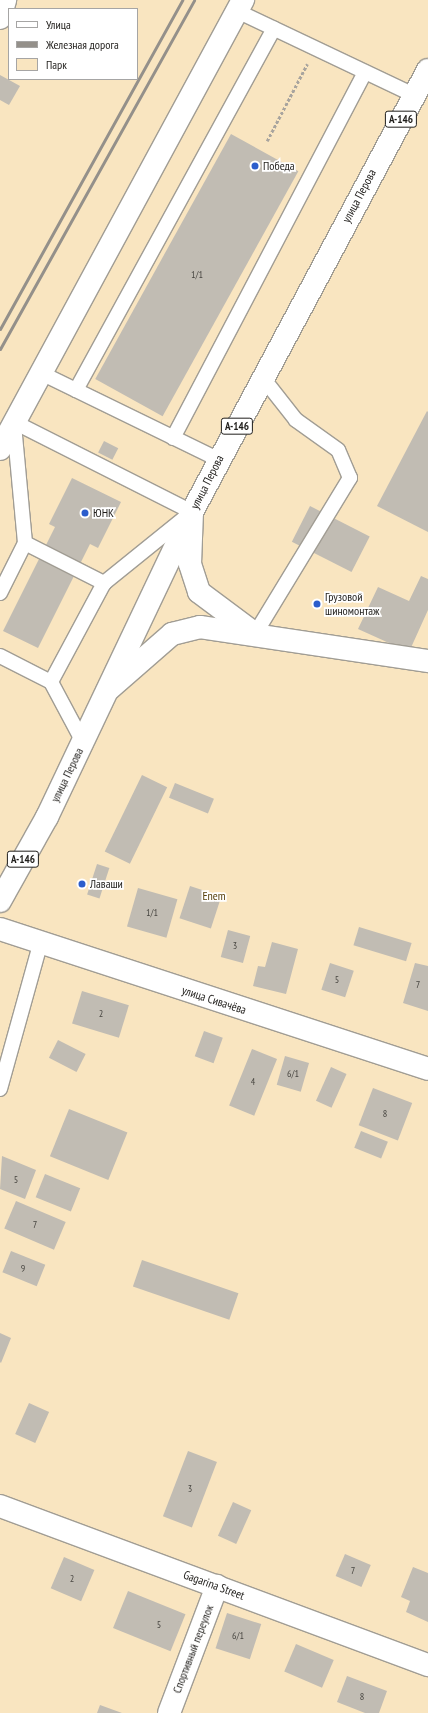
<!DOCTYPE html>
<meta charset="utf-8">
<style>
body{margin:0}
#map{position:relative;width:428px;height:1713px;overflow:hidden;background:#faf5ec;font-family:"PT Sans Narrow",sans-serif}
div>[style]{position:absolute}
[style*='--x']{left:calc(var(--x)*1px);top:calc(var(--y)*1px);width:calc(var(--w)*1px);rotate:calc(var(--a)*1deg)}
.green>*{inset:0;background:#f9e5c0}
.building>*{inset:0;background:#c1bcb3;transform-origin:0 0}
.path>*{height:2.5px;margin-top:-1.25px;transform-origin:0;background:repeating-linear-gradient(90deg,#a8a49e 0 3px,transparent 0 5px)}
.roads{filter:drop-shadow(1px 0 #a19d94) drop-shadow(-1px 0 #a19d94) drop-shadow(0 1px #a19d94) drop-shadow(0 -1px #a19d94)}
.service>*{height:14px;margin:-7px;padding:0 7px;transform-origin:7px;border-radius:7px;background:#fff}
.minor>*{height:22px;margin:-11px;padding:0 11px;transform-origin:11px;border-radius:11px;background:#fff}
.trunk>*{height:22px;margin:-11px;padding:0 11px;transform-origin:11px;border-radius:11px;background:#fff}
.rail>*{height:3px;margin:-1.5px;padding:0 1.5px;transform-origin:1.5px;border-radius:1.5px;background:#94908a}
.dots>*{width:11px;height:11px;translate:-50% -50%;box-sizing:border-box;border:2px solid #fff;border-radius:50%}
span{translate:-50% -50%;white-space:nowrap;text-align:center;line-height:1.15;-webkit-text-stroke:3.5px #fff;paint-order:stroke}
.number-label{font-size:10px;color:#484641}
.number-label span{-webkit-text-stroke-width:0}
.shield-label span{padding:1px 3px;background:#fff;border:1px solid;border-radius:3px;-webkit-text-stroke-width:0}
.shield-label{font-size:11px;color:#201e1b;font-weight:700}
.poi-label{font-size:12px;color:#201e1b}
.left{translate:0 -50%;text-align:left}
.street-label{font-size:12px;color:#201e1b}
.park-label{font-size:12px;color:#58410d}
.legend{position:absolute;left:8px;top:8px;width:130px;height:72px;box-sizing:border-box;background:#fff;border:1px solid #a6a5a4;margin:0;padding:5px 7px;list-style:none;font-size:12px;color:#201e1b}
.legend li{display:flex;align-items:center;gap:8px;height:20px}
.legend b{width:20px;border:1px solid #a6a5a4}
</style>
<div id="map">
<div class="green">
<i style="clip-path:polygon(evenodd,0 0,428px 0,428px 1713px,0 1713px,0 0,9px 9px,137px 9px,137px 79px,9px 79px,9px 9px)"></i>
</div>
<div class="building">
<i style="clip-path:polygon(0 75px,20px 86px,9px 105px,0 100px)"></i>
<i style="left:231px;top:134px;width:77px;height:280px;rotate:29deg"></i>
<i style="clip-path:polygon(427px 411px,428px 412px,428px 532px,377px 506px)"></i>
<i style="left:104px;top:441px;width:16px;height:13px;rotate:27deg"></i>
<i style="clip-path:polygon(72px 478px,121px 502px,98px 548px,90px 544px,38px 648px,3px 631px,55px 527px,49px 524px)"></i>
<i style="left:310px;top:506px;width:67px;height:40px;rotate:27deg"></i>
<i style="clip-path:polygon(421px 576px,428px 579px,428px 610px,409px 652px,358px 629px,378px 587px,409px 601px)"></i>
<i style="left:142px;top:775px;width:28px;height:85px;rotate:26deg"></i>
<i style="left:175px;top:783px;width:42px;height:16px;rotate:22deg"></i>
<i style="left:97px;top:864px;width:13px;height:32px;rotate:18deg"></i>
<i style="left:190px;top:886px;width:33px;height:34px;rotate:18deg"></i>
<i style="left:138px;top:888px;width:41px;height:40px;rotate:16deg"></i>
<i style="left:359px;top:927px;width:55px;height:19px;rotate:17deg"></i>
<i style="left:228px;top:930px;width:23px;height:28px;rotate:15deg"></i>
<i style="clip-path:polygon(272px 942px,298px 949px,286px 994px,253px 986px,258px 966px,265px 967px)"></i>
<i style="left:330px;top:963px;width:25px;height:28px;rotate:18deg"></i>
<i style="clip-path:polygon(415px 963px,428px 966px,428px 1011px,403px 1003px)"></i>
<i style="left:82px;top:991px;width:49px;height:34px;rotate:17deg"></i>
<i style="left:204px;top:1031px;width:20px;height:27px;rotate:20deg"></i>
<i style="left:58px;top:1040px;width:31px;height:20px;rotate:27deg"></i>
<i style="left:252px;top:1049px;width:27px;height:61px;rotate:22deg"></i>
<i style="left:285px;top:1056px;width:25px;height:30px;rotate:16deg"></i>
<i style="left:331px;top:1067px;width:17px;height:37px;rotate:24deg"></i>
<i style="left:373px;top:1088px;width:42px;height:40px;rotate:21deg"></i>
<i style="left:69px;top:1109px;width:63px;height:51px;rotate:22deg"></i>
<i style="left:361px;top:1131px;width:29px;height:18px;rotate:22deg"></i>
<i style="clip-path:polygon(2px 1156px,36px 1170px,25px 1199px,0 1189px)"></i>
<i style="left:45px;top:1174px;width:38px;height:25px;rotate:22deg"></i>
<i style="left:16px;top:1201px;width:54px;height:30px;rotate:23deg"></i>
<i style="left:11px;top:1251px;width:37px;height:23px;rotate:22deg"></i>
<i style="left:142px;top:1260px;width:102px;height:28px;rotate:19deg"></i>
<i style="clip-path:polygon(0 1333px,11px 1338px,1px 1363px,0 1362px)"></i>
<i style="left:29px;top:1403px;width:22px;height:34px;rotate:24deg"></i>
<i style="left:188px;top:1451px;width:31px;height:70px;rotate:21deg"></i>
<i style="left:233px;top:1502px;width:20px;height:37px;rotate:24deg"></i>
<i style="left:345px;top:1554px;width:28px;height:24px;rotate:23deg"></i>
<i style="left:64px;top:1557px;width:33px;height:34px;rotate:23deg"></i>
<i style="clip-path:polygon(413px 1567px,428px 1573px,428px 1622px,406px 1612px,410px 1601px,401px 1597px)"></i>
<i style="left:128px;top:1591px;width:62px;height:40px;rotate:22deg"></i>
<i style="left:227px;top:1613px;width:36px;height:37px;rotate:18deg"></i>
<i style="left:296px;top:1644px;width:41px;height:30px;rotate:23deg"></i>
<i style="clip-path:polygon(347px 1676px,387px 1691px,379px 1713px,365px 1713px,337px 1702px)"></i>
<i style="clip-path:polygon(100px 1705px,122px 1713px,97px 1713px)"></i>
</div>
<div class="path">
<i style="--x:267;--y:141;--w:87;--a:-62.5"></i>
</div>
<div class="roads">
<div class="service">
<i style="--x:237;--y:11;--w:196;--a:25.4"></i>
<i style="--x:41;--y:373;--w:198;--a:26"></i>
<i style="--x:76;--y:390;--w:412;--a:-61.3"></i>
<i style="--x:14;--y:422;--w:199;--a:26.8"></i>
<i style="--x:192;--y:512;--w:113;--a:141.1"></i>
<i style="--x:104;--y:583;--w:112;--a:118.2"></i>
<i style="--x:173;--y:438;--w:413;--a:-62.3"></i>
<i style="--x:25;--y:543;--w:89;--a:26.9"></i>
<i style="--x:0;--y:593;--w:56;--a:-63.4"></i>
<i style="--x:25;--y:543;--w:119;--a:-95.3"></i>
<i style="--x:255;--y:634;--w:183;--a:-58.7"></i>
<i style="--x:350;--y:478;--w:30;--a:-113"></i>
<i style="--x:338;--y:450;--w:52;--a:-144.5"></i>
<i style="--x:296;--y:420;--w:53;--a:-128.2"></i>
<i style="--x:0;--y:656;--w:57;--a:27"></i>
<i style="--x:51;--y:682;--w:68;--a:61.9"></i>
<i style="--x:0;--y:1089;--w:149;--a:-74.5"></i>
</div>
<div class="minor">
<i style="--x:0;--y:18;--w:19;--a:-74"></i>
<i style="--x:192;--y:512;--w:52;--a:92.2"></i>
<i style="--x:190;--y:564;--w:29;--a:72"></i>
<i style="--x:199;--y:592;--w:69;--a:36.7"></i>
<i style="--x:109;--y:689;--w:84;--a:-41.1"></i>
<i style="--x:172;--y:634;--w:29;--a:-14"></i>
<i style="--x:200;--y:627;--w:231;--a:8.5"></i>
<i style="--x:0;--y:929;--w:450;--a:18.1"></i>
<i style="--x:0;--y:1506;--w:457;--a:20.4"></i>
<i style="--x:169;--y:1713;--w:136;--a:-69.3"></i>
</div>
<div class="trunk">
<i style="--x:0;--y:449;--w:511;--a:-61.58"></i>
<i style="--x:0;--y:901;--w:96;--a:-60.8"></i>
<i style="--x:47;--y:817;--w:338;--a:-64.6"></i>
<i style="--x:192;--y:512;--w:501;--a:-61.9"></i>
</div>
</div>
<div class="rail">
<i style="--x:0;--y:329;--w:376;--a:-61"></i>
<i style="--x:0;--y:349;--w:399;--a:-60.9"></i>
</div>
<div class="dots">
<i style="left:255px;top:166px;background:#2b5dcc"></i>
<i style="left:85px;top:513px;background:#2b5dcc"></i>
<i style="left:317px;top:604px;background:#2b5dcc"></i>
<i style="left:82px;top:884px;background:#2b5dcc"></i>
</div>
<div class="number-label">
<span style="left:197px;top:275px">1/1</span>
<span style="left:152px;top:913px">1/1</span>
<span style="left:235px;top:946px">3</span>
<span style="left:337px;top:980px">5</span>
<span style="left:418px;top:985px">7</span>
<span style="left:101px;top:1014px">2</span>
<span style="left:293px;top:1074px">6/1</span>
<span style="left:253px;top:1082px">4</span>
<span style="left:385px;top:1114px">8</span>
<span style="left:16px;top:1180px">5</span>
<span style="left:35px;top:1225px">7</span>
<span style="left:23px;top:1269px">9</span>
<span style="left:190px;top:1489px">3</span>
<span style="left:353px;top:1571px">7</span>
<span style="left:72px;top:1579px">2</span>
<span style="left:159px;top:1625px">5</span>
<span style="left:238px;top:1636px">6/1</span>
<span style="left:362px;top:1697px">8</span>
</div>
<div class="shield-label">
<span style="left:401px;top:119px">А-146</span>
<span style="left:237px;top:426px">А-146</span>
<span style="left:23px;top:859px">А-146</span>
</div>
<div class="poi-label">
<span class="left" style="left:263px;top:166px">Победа</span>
<span class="left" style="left:93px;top:513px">ЮНК</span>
<span class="left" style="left:325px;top:604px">Грузовой<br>шиномонтаж</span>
<span class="left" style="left:90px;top:884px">Лаваши</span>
</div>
<div class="street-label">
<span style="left:359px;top:196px;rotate:-62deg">улица Перова</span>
<span style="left:207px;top:482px;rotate:-63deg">улица Перова</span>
<span style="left:67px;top:775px;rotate:-64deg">улица Перова</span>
<span style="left:214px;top:1000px;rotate:18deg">улица Сивачёва</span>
<span style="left:214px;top:1585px;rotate:20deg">Gagarina Street</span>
<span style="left:193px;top:1649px;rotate:-69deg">Спортивный переулок</span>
</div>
<div class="park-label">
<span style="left:214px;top:896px">Enem</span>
</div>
<ul class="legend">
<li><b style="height:5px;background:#fff"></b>Улица</li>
<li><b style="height:5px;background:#94908a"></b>Железная дорога</li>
<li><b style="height:11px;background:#f9e5c0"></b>Парк</li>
</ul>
</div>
